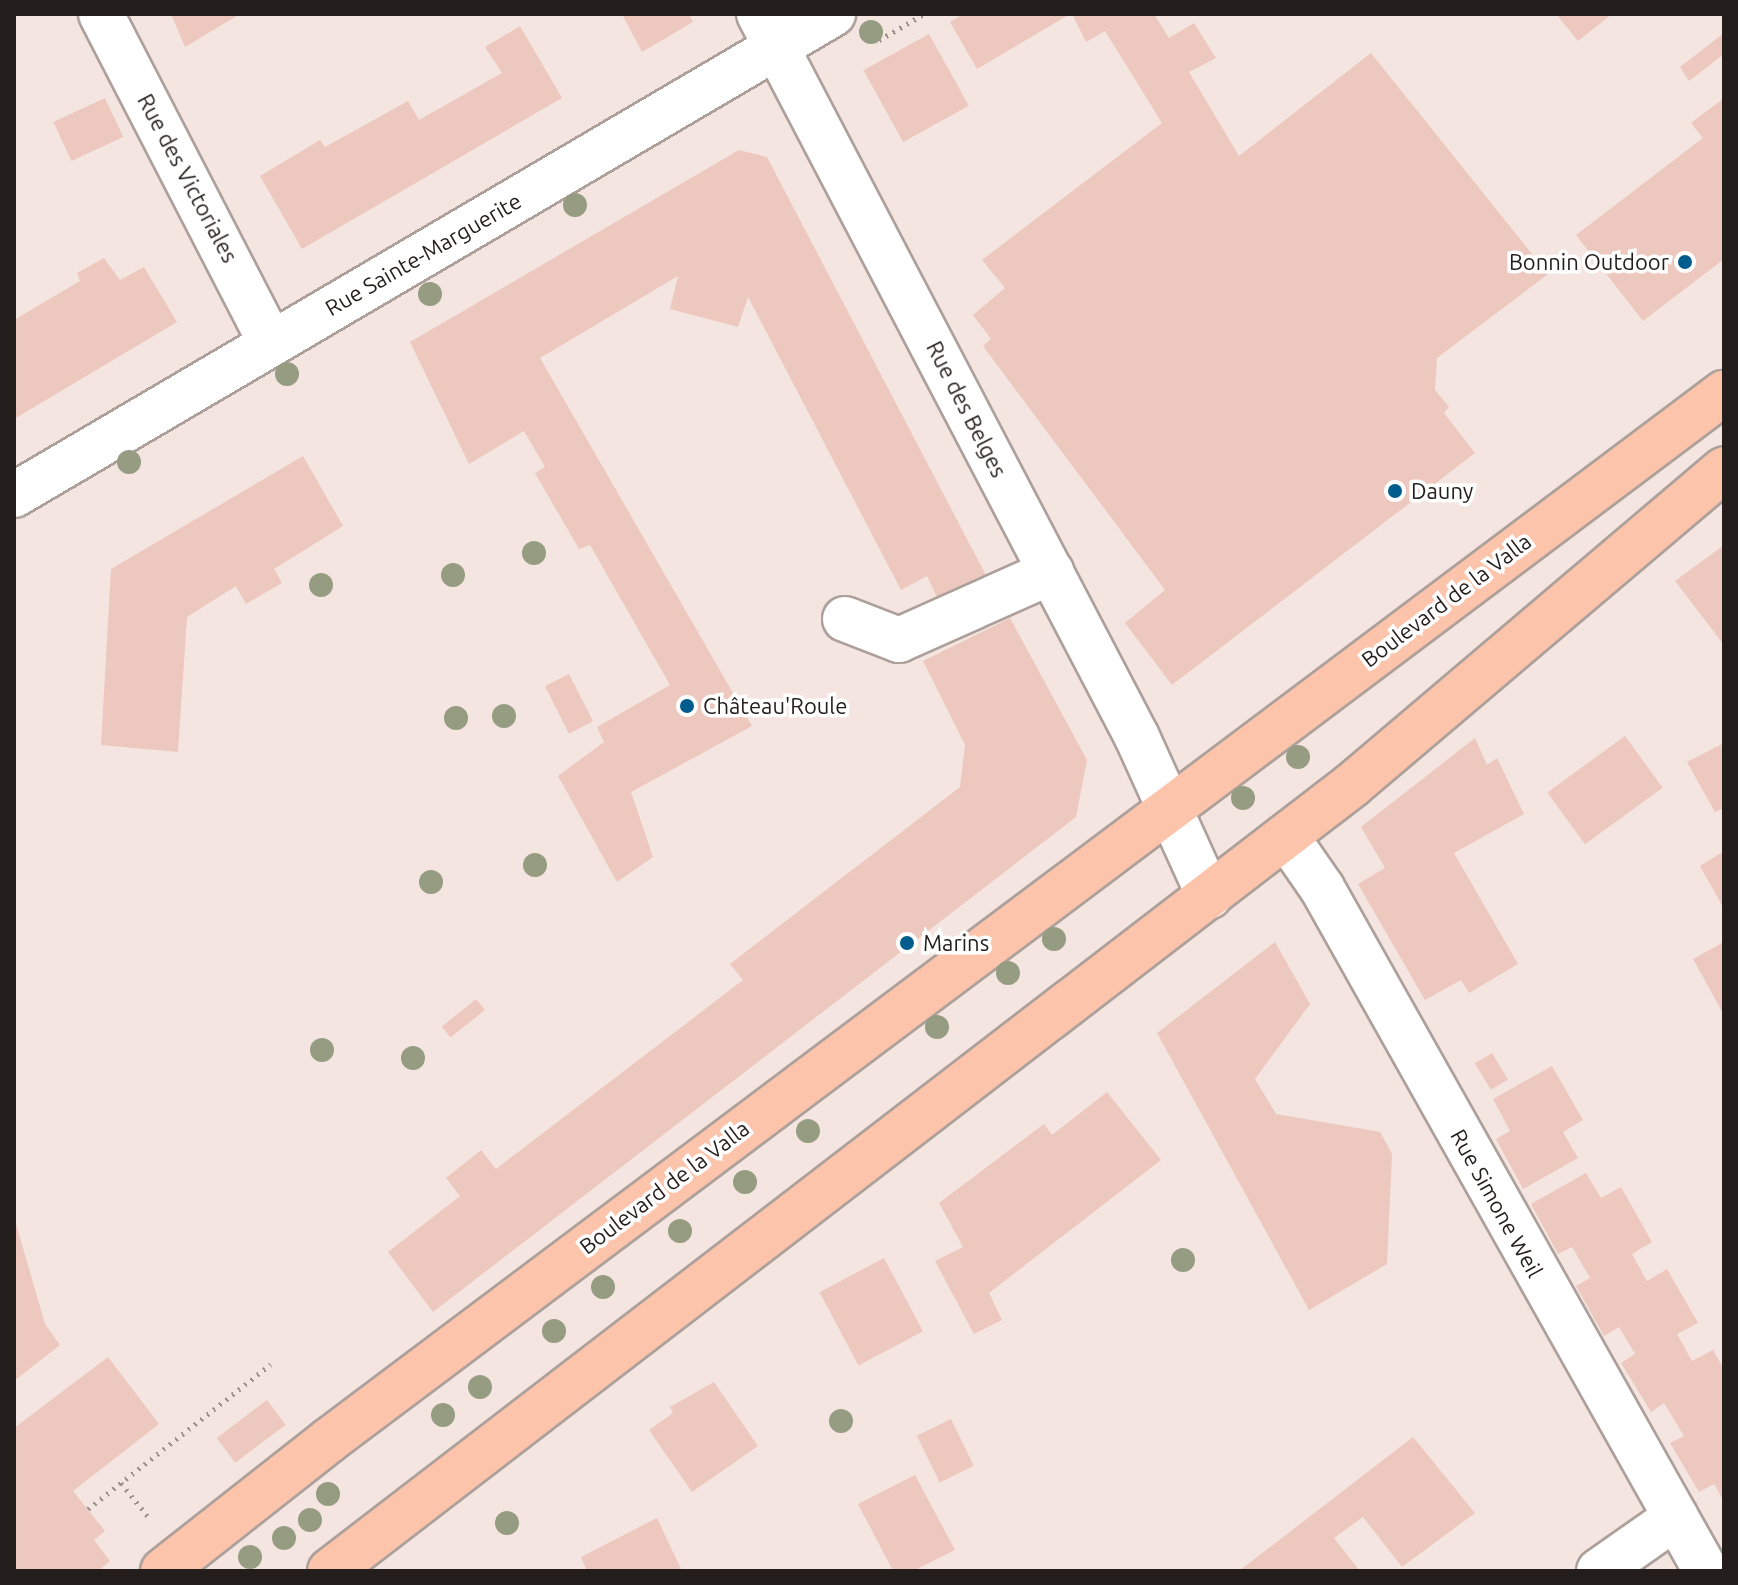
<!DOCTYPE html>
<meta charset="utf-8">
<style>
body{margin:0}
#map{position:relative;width:1738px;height:1585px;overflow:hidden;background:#f4e5e0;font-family:Ubuntu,sans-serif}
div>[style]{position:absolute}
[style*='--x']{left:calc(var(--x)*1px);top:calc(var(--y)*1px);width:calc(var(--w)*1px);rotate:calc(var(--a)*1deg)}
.building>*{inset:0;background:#edc8bf;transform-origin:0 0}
.path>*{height:5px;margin-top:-2.5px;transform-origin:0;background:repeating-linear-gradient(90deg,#9c928e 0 2px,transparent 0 8px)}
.roads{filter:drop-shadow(2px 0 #ada09b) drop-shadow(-2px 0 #ada09b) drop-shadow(0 2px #ada09b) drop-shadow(0 -2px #ada09b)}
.minor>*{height:44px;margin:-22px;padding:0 22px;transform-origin:22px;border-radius:22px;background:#fff}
.major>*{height:44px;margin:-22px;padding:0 22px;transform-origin:22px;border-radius:22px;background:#fdc4ac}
.trees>*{width:24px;height:24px;margin:-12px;border-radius:50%;background:#969c81}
.dots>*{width:22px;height:22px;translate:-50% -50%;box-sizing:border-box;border:4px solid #fff;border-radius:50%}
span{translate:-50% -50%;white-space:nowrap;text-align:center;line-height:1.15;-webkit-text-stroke:7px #fff;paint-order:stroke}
.street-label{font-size:22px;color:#231e1c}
.poi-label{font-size:22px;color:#231e1c}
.right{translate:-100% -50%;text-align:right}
.left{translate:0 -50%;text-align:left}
.frame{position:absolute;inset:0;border:16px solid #231e1c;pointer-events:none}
</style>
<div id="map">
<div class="building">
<i style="clip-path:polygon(171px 14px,240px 14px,185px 47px)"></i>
<i style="clip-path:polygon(622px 14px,689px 14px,693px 22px,642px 52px)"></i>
<i style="clip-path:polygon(963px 14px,1070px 14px,977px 69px,950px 22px)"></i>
<i style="clip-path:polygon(1072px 14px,1154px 14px,1169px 38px,1194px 23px,1216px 58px,1189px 72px,1239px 156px,1371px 53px,1548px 274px,1437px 358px,1435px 390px,1449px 407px,1444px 413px,1475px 453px,1172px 685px,1125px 623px,1165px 590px,983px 346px,991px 339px,973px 315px,1005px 288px,982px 260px,1162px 123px,1105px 31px,1086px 42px)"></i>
<i style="clip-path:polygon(1556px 14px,1612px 14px,1578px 41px)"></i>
<i style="clip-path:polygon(520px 26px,562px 98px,302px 249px,260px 176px,320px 140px,325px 147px,408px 101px,419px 120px,502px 73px,485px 47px)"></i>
<i style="clip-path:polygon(1724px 33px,1724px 54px,1689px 81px,1680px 67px)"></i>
<i style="left:929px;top:34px;width:82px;height:75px;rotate:61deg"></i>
<i style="left:105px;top:98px;width:43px;height:57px;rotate:65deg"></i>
<i style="clip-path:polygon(1724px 98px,1724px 259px,1643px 321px,1576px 235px,1703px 138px,1691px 123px)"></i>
<i style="clip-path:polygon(739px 150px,767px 157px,989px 581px,940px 604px,927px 576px,901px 590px,748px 297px,738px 327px,670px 309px,678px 276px,540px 358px,752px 726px,631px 792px,653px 857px,617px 882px,558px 776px,604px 742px,597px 727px,670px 685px,590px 545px,579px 549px,535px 473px,545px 467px,524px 431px,469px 464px,410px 342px)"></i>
<i style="clip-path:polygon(104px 258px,120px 280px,144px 267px,177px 322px,14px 419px,14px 320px,80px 281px,77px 273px)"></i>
<i style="clip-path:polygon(303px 456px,343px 526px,274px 569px,282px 583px,246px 604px,236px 586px,187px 617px,178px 752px,101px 745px,111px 569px)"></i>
<i style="clip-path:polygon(1724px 545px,1724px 645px,1675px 581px)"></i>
<i style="clip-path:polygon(1010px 618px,1087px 760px,1076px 817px,433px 1312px,388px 1252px,460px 1196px,446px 1178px,481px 1150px,496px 1169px,743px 980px,730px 964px,960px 787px,965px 745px,923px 661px)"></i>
<i style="left:569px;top:674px;width:53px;height:27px;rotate:63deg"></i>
<i style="left:1625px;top:736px;width:64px;height:96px;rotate:54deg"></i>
<i style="clip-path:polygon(1475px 738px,1487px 765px,1497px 758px,1524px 814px,1454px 853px,1518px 964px,1469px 993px,1461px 980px,1425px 1000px,1358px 884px,1385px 868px,1361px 827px)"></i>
<i style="clip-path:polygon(1724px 743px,1724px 808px,1715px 812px,1687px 762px)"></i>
<i style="clip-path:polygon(1724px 851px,1724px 909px,1700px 866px)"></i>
<i style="clip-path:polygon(1275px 942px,1310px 1004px,1255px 1079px,1276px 1114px,1380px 1132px,1392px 1154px,1387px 1264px,1309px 1310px,1157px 1033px)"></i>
<i style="clip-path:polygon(1724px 942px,1724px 1015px,1693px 959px)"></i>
<i style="left:476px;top:999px;width:14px;height:44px;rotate:51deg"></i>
<i style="left:1492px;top:1053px;width:31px;height:20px;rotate:59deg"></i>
<i style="clip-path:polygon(1552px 1066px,1583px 1120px,1563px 1132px,1578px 1158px,1523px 1189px,1496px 1139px,1510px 1131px,1493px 1099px)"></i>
<i style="clip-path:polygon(1107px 1092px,1161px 1160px,989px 1293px,1002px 1320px,974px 1334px,935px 1261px,963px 1247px,939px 1203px,1044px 1124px,1052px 1135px)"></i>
<i style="clip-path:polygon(1586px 1173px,1601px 1198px,1621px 1187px,1652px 1242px,1632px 1254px,1647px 1281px,1667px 1269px,1698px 1323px,1677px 1334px,1692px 1361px,1713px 1350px,1724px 1369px,1724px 1501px,1714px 1484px,1699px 1492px,1670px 1443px,1684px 1436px,1664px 1403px,1651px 1412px,1621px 1363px,1635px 1354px,1619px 1327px,1604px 1336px,1576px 1286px,1590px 1278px,1572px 1247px,1558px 1254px,1531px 1204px)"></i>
<i style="clip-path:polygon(14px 1217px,45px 1324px,60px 1345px,14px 1381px)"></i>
<i style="left:884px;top:1258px;width:83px;height:73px;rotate:62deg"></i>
<i style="clip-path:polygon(108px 1357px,159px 1424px,73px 1491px,105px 1531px,94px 1540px,110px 1561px,98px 1571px,14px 1571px,14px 1428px)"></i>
<i style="clip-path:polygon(714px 1382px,758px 1446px,692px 1492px,649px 1430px,673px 1413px,670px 1407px)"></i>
<i style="left:267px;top:1400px;width:31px;height:63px;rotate:53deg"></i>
<i style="left:951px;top:1419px;width:52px;height:38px;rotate:64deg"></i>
<i style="clip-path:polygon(1413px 1437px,1475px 1513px,1402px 1567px,1363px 1517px,1334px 1538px,1360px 1571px,1239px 1571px)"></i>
<i style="clip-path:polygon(915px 1475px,955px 1550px,913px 1571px,893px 1571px,858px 1504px)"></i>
<i style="clip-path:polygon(657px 1518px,682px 1571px,587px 1571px,581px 1557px)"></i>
</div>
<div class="path">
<i style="--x:879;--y:40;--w:52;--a:-30"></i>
<i style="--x:121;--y:1483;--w:46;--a:51.1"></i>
<i style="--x:88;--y:1509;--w:233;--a:-38.4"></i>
</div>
<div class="roads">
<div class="minor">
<i style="--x:101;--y:14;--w:370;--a:62.7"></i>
<i style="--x:759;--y:14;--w:816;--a:62.4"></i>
<i style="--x:1137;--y:737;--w:175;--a:65.6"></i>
<i style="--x:14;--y:495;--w:950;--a:-30.43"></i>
<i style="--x:845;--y:619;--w:58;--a:21.3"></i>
<i style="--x:899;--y:640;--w:167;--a:-24.1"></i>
<i style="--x:1286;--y:836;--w:63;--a:55.3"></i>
<i style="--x:1322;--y:888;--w:784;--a:60.65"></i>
<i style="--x:1599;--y:1571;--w:94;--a:-35"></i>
</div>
<div class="major">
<i style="--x:163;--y:1571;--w:210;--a:-38.2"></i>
<i style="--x:328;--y:1441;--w:1746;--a:-36.9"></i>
<i style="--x:330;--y:1571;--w:1289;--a:-37.56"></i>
<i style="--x:1352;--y:785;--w:488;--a:-40.3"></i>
</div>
</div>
<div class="trees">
<i style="left:871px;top:32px"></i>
<i style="left:575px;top:205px"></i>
<i style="left:430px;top:294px"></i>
<i style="left:287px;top:374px"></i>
<i style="left:129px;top:462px"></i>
<i style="left:534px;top:553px"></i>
<i style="left:453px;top:575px"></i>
<i style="left:321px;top:585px"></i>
<i style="left:504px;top:716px"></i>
<i style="left:456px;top:718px"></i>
<i style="left:1298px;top:757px"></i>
<i style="left:1243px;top:798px"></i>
<i style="left:535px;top:865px"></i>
<i style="left:431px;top:882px"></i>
<i style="left:1054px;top:939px"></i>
<i style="left:1008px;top:973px"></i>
<i style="left:937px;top:1027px"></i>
<i style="left:322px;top:1050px"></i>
<i style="left:413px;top:1058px"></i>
<i style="left:808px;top:1131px"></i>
<i style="left:745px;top:1182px"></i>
<i style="left:680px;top:1231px"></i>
<i style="left:1183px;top:1260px"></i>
<i style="left:603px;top:1287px"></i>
<i style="left:554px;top:1331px"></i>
<i style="left:480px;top:1387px"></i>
<i style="left:443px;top:1415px"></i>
<i style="left:841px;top:1421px"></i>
<i style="left:328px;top:1494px"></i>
<i style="left:310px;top:1520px"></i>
<i style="left:507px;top:1523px"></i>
<i style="left:284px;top:1538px"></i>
<i style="left:250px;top:1557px"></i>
</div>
<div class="dots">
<i style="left:1685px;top:262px;background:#005c8d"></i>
<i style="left:1395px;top:491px;background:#005c8d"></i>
<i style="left:687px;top:706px;background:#005c8d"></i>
<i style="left:907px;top:943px;background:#005c8d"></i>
</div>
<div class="street-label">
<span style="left:188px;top:178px;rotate:62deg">Rue des Victoriales</span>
<span style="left:423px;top:254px;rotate:-30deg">Rue Sainte-Marguerite</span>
<span style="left:967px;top:409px;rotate:63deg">Rue des Belges</span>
<span style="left:1446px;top:600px;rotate:-37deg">Boulevard de la Valla</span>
<span style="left:664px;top:1187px;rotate:-37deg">Boulevard de la Valla</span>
<span style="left:1497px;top:1203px;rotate:61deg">Rue Simone Weil</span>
</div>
<div class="poi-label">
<span class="right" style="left:1669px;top:262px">Bonnin Outdoor</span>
<span class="left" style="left:1411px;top:491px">Dauny</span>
<span class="left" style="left:703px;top:706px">Château'Roule</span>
<span class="left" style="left:923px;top:943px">Marins</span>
</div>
<div class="frame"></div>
</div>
